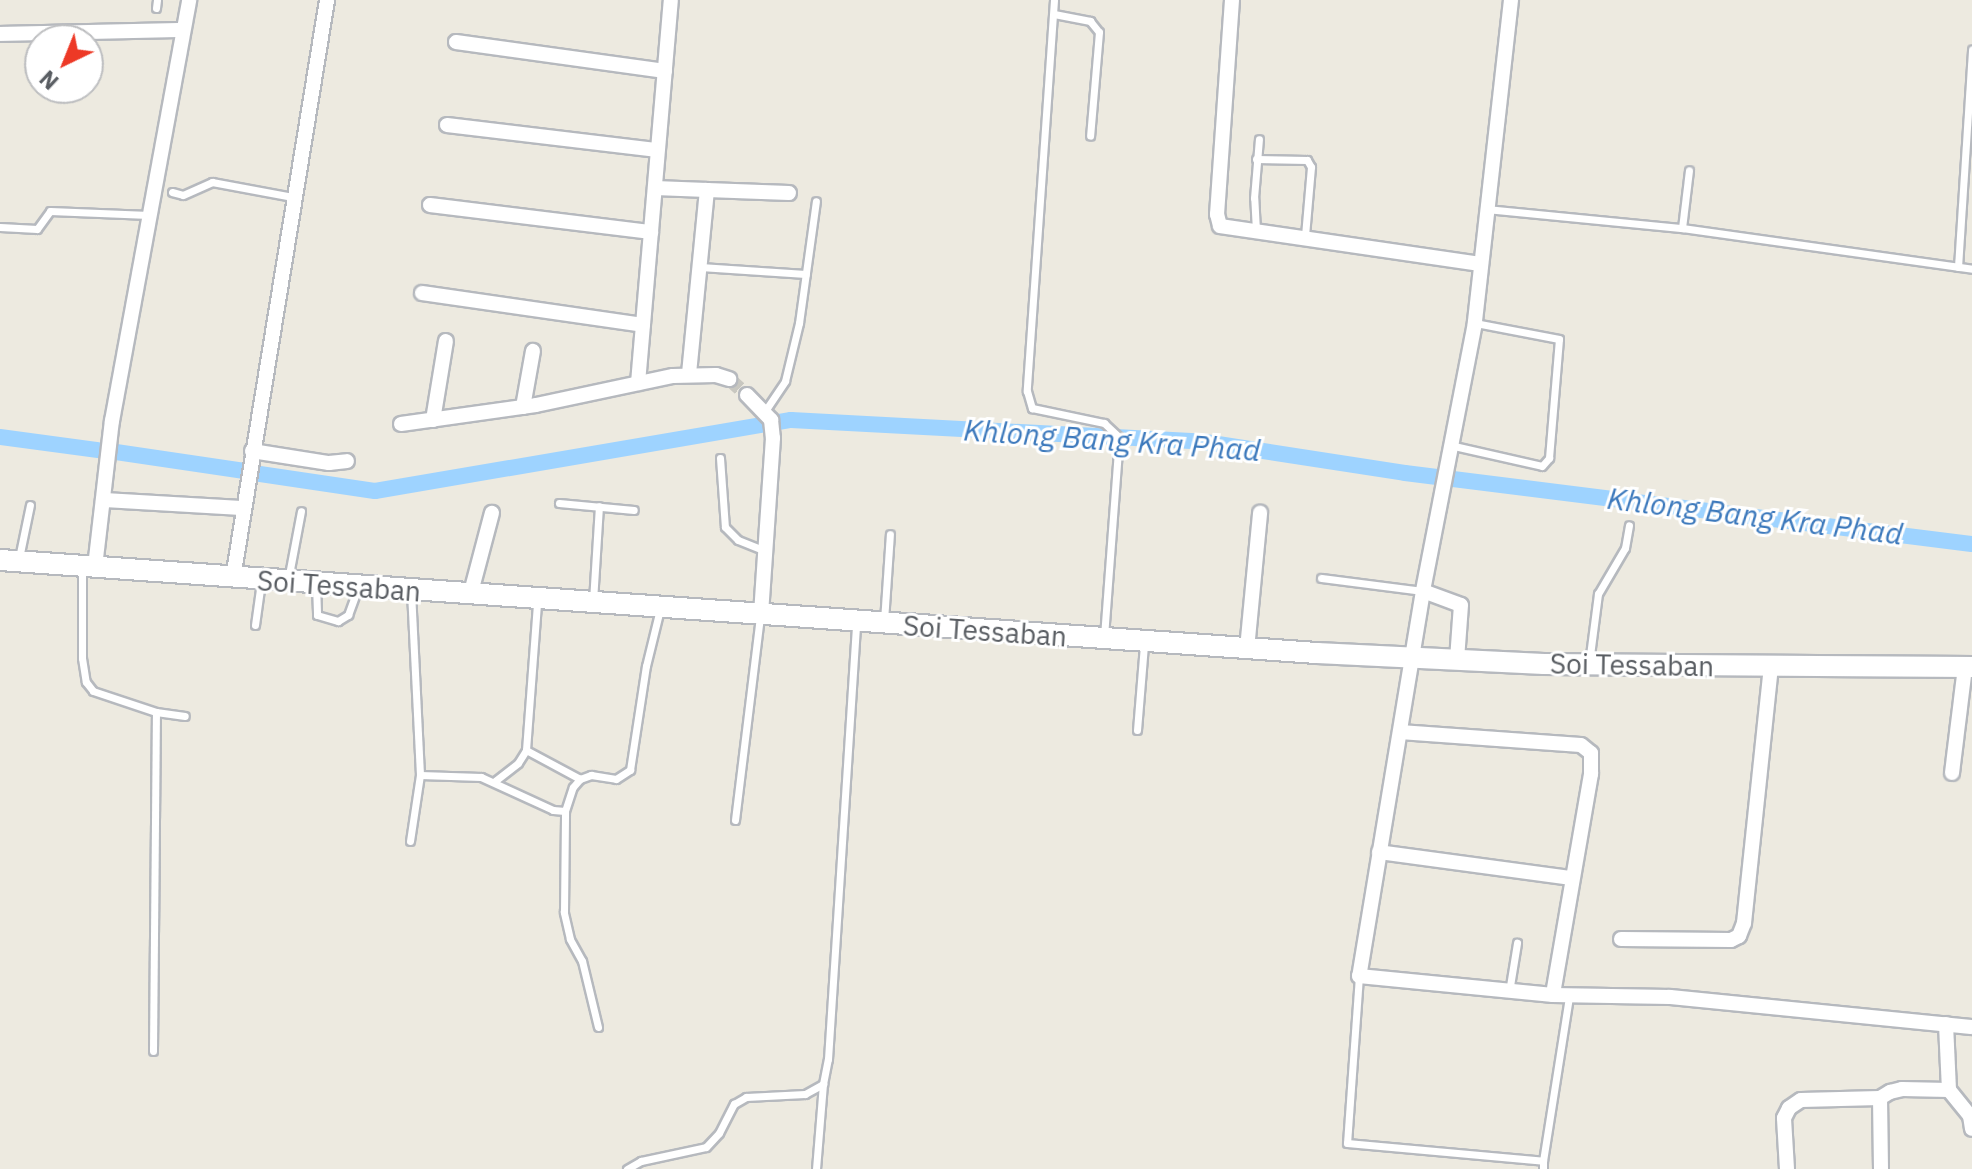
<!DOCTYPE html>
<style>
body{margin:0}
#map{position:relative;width:1972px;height:1169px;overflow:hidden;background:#edeae0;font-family:"IBM Plex Sans",sans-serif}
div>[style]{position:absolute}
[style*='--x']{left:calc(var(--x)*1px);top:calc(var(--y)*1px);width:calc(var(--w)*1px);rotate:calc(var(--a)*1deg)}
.canal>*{height:16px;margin:-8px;padding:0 8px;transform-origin:8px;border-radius:8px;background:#9ed3ff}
.street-tunnel>*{height:14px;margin-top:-7px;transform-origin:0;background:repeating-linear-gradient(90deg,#c8c7c0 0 14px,transparent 0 21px)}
.roads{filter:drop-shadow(2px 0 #b6b9be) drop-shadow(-2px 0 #b6b9be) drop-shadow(0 2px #b6b9be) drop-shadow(0 -2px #b6b9be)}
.lane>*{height:7px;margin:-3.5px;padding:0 3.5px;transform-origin:3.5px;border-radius:3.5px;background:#fff}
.street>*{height:14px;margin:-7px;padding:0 7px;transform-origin:7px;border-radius:7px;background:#fff}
.secondary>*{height:20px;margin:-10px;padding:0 10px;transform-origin:10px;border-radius:10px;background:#fff}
span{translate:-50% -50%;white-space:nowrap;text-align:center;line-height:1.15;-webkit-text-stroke:6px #fff;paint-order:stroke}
.street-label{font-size:28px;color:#595d62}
.water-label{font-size:30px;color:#3c79bc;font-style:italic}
.north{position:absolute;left:24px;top:24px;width:80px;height:80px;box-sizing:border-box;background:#fff;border:2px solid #bdbec0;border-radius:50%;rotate:223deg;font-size:22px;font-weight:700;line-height:32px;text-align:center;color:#595d62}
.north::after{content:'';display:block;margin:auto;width:28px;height:36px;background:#ed3926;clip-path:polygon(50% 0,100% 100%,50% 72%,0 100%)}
</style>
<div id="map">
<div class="canal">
<i style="--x:0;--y:437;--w:99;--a:7.6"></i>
<i style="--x:116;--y:452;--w:130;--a:8.4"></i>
<i style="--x:253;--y:473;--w:123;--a:8.4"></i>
<i style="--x:375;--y:491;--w:422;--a:-9.7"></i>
<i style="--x:791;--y:420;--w:415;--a:3"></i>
<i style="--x:1205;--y:442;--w:202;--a:8.8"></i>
<i style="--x:1405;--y:473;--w:571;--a:7.14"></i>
</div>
<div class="street-tunnel">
<i style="--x:729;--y:379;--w:24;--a:42"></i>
</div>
<div class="roads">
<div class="lane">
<i style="--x:1054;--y:0;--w:392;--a:94"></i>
<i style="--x:1027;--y:391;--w:18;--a:74"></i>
<i style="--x:1032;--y:408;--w:74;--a:11.8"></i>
<i style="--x:1104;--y:423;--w:21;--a:43"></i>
<i style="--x:1119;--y:437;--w:200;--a:94.3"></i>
<i style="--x:156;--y:8;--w:8;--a:-83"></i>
<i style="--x:1054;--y:14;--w:37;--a:11"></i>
<i style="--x:1090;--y:21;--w:14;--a:51"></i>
<i style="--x:1099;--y:32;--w:104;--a:94.9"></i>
<i style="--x:1256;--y:159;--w:51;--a:1.1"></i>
<i style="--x:1307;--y:160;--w:8;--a:60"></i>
<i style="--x:1311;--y:167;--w:69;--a:95"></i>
<i style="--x:172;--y:192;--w:11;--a:15"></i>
<i style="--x:183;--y:195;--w:32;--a:-24"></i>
<i style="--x:212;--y:182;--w:82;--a:10.5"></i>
<i style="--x:1487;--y:209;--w:196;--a:5.6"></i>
<i style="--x:1682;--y:228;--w:293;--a:8"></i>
<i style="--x:0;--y:227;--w:37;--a:3"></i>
<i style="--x:37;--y:229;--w:22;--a:-54"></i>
<i style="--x:50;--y:211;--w:99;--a:2.3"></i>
<i style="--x:1682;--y:228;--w:58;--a:-83.1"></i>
<i style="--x:1256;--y:231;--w:33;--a:-93"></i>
<i style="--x:1254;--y:198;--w:59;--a:-85.2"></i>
<i style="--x:700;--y:267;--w:106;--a:3.8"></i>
<i style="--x:1958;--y:267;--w:218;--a:-86.3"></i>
<i style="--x:765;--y:411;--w:36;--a:-56"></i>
<i style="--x:785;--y:381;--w:60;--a:-76.4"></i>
<i style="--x:799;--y:323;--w:123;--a:-82.1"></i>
<i style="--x:1454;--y:446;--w:90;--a:12.8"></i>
<i style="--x:1542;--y:466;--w:11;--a:-49"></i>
<i style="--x:1549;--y:458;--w:119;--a:-85.2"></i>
<i style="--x:1559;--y:339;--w:86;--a:-169.2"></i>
<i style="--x:720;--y:458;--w:69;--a:85.9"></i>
<i style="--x:725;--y:527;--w:18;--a:45"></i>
<i style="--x:738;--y:540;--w:29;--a:22"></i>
<i style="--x:559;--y:503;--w:75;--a:5.3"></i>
<i style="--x:19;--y:558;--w:54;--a:-78.3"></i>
<i style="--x:82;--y:568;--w:90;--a:90"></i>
<i style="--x:82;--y:658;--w:24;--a:81"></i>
<i style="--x:86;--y:682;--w:11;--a:52"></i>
<i style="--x:93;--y:691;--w:66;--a:18.4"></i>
<i style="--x:156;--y:712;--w:29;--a:8"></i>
<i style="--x:1321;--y:578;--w:103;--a:7.3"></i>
<i style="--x:288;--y:580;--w:70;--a:-79.3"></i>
<i style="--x:316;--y:584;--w:31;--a:88"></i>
<i style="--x:317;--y:615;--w:22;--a:16"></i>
<i style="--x:338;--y:621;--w:12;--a:-31"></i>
<i style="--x:348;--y:615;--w:29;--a:-70"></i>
<i style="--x:593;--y:601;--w:95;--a:-86.4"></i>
<i style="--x:884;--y:621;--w:87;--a:-86.1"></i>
<i style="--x:255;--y:625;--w:43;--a:-82.1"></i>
<i style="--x:1589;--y:663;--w:70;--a:-82.6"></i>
<i style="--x:1598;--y:594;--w:53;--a:-59.6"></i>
<i style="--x:1625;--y:548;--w:23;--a:-80"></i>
<i style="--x:1137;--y:730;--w:85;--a:-85.3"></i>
<i style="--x:526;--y:750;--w:61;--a:28.2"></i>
<i style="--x:420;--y:775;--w:61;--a:1.9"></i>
<i style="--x:481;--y:777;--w:79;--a:24.6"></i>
<i style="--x:553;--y:810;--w:12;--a:5"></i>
<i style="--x:495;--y:781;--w:29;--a:-38"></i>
<i style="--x:518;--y:763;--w:15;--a:-58"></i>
<i style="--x:526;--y:750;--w:148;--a:-85.7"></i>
<i style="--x:735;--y:820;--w:207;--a:-83"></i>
<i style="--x:410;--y:841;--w:67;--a:-81.4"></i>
<i style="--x:420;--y:775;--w:183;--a:-92.8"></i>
<i style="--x:1359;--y:976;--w:167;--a:94.1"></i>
<i style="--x:1347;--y:1143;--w:197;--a:5.2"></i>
<i style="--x:1543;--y:1161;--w:8;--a:90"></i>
<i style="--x:1509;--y:992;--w:50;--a:-80.7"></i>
<i style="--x:598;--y:1027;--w:68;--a:-103.6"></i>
<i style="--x:582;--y:961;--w:25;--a:-119"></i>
<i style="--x:570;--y:939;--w:28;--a:-103"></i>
<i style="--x:564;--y:912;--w:101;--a:-89.4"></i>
<i style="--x:565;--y:811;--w:25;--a:-72"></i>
<i style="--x:573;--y:787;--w:11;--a:-49"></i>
<i style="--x:580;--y:779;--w:12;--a:-20"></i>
<i style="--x:591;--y:775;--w:25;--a:9"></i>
<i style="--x:616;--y:779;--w:17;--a:-33"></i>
<i style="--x:630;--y:770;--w:105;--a:-81.3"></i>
<i style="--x:646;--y:666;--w:59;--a:-76.2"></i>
<i style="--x:153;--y:1051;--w:339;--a:-89.5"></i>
<i style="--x:1543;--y:1161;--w:167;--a:-81"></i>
<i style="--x:627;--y:1169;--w:16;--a:-30"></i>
<i style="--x:641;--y:1161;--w:66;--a:-12.2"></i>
<i style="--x:706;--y:1147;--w:19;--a:-47"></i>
<i style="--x:719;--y:1133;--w:33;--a:-63"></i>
<i style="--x:734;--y:1104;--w:14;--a:-30"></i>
<i style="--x:746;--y:1097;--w:59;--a:-2.9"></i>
<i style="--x:805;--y:1094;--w:21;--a:-29"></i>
<i style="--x:823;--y:1084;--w:25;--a:-79"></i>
<i style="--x:828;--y:1059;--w:437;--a:-86.3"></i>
<i style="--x:816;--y:1169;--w:85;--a:-85.3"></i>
</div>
<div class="street">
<i style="--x:1232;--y:0;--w:215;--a:94"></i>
<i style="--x:1217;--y:214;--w:12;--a:76"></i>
<i style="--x:1220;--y:226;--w:263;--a:8.3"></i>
<i style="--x:1511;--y:0;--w:325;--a:96.4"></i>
<i style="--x:1475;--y:323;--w:273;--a:101"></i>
<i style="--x:1423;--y:591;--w:390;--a:99.4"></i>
<i style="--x:1359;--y:976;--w:195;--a:5.6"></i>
<i style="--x:1553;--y:995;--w:117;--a:1"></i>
<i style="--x:1670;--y:997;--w:303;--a:5.7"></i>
<i style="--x:0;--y:34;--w:183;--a:-1.3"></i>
<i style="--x:456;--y:42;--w:211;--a:7.9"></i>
<i style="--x:447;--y:125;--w:210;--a:6.8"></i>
<i style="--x:655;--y:188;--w:52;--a:2.2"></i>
<i style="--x:707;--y:190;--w:185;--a:95.6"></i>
<i style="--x:707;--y:190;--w:82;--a:2.1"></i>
<i style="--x:430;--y:205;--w:223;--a:7"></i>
<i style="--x:422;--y:293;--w:223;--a:8.2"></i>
<i style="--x:638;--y:383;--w:384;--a:-85.1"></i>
<i style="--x:747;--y:395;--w:35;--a:46"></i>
<i style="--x:771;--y:420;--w:18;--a:84"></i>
<i style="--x:773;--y:438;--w:175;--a:93.9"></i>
<i style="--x:523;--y:407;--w:57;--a:-79.9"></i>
<i style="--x:433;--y:420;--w:80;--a:-80.7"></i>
<i style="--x:401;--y:424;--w:136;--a:-8"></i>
<i style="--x:536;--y:405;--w:140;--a:-12"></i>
<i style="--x:673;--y:376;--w:43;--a:-1.3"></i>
<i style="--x:716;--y:375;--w:14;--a:17"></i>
<i style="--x:252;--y:451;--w:78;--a:8.9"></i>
<i style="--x:329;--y:463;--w:18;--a:-6"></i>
<i style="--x:103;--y:500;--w:140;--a:3.3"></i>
<i style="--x:95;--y:567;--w:147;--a:-83.4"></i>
<i style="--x:112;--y:421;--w:428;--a:-79.6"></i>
<i style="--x:233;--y:578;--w:586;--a:-80.76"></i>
<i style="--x:1423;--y:591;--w:40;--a:20.2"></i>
<i style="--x:1461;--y:605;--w:55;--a:94.2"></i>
<i style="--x:470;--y:596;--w:86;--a:-75.2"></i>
<i style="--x:1247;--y:649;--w:137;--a:-84.5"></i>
<i style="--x:1400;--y:732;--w:181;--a:4.1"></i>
<i style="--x:1581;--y:745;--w:13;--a:39"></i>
<i style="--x:1591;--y:753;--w:21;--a:90"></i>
<i style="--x:1591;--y:774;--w:224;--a:99.8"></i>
<i style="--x:1952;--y:773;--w:107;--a:-83"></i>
<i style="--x:1379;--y:852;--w:195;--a:7.7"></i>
<i style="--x:1621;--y:939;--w:110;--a:0.5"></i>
<i style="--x:1731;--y:940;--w:9;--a:-27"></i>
<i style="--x:1739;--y:936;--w:14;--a:-69"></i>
<i style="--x:1744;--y:923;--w:258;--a:-84"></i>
<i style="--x:1946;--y:1024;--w:66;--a:87.4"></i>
<i style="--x:1787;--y:1169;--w:51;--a:-93.4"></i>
<i style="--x:1784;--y:1118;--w:11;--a:-63"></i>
<i style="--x:1789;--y:1108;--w:14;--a:-34"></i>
<i style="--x:1801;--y:1100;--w:79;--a:-1.5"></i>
<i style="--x:1881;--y:1169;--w:71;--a:-90.8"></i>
<i style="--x:1880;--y:1098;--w:12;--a:-31"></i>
<i style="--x:1890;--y:1092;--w:12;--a:-14"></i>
<i style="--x:1902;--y:1089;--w:47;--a:1.2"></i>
<i style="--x:1949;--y:1090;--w:33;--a:51"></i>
<i style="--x:1970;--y:1116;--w:13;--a:81"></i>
</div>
<div class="secondary">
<i style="--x:0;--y:560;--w:1320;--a:4.04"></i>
<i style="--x:1317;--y:653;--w:227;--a:2.8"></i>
<i style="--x:1544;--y:664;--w:428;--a:0.4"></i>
</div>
</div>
<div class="street-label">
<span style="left:339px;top:586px;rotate:4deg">Soi Tessaban</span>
<span style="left:985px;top:631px;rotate:4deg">Soi Tessaban</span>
<span style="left:1632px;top:665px;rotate:1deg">Soi Tessaban</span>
</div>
<div class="water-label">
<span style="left:1112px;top:440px;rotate:4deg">Khlong Bang Kra Phad</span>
<span style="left:1755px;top:516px;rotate:7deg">Khlong Bang Kra Phad</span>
</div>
<div class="north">N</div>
</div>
